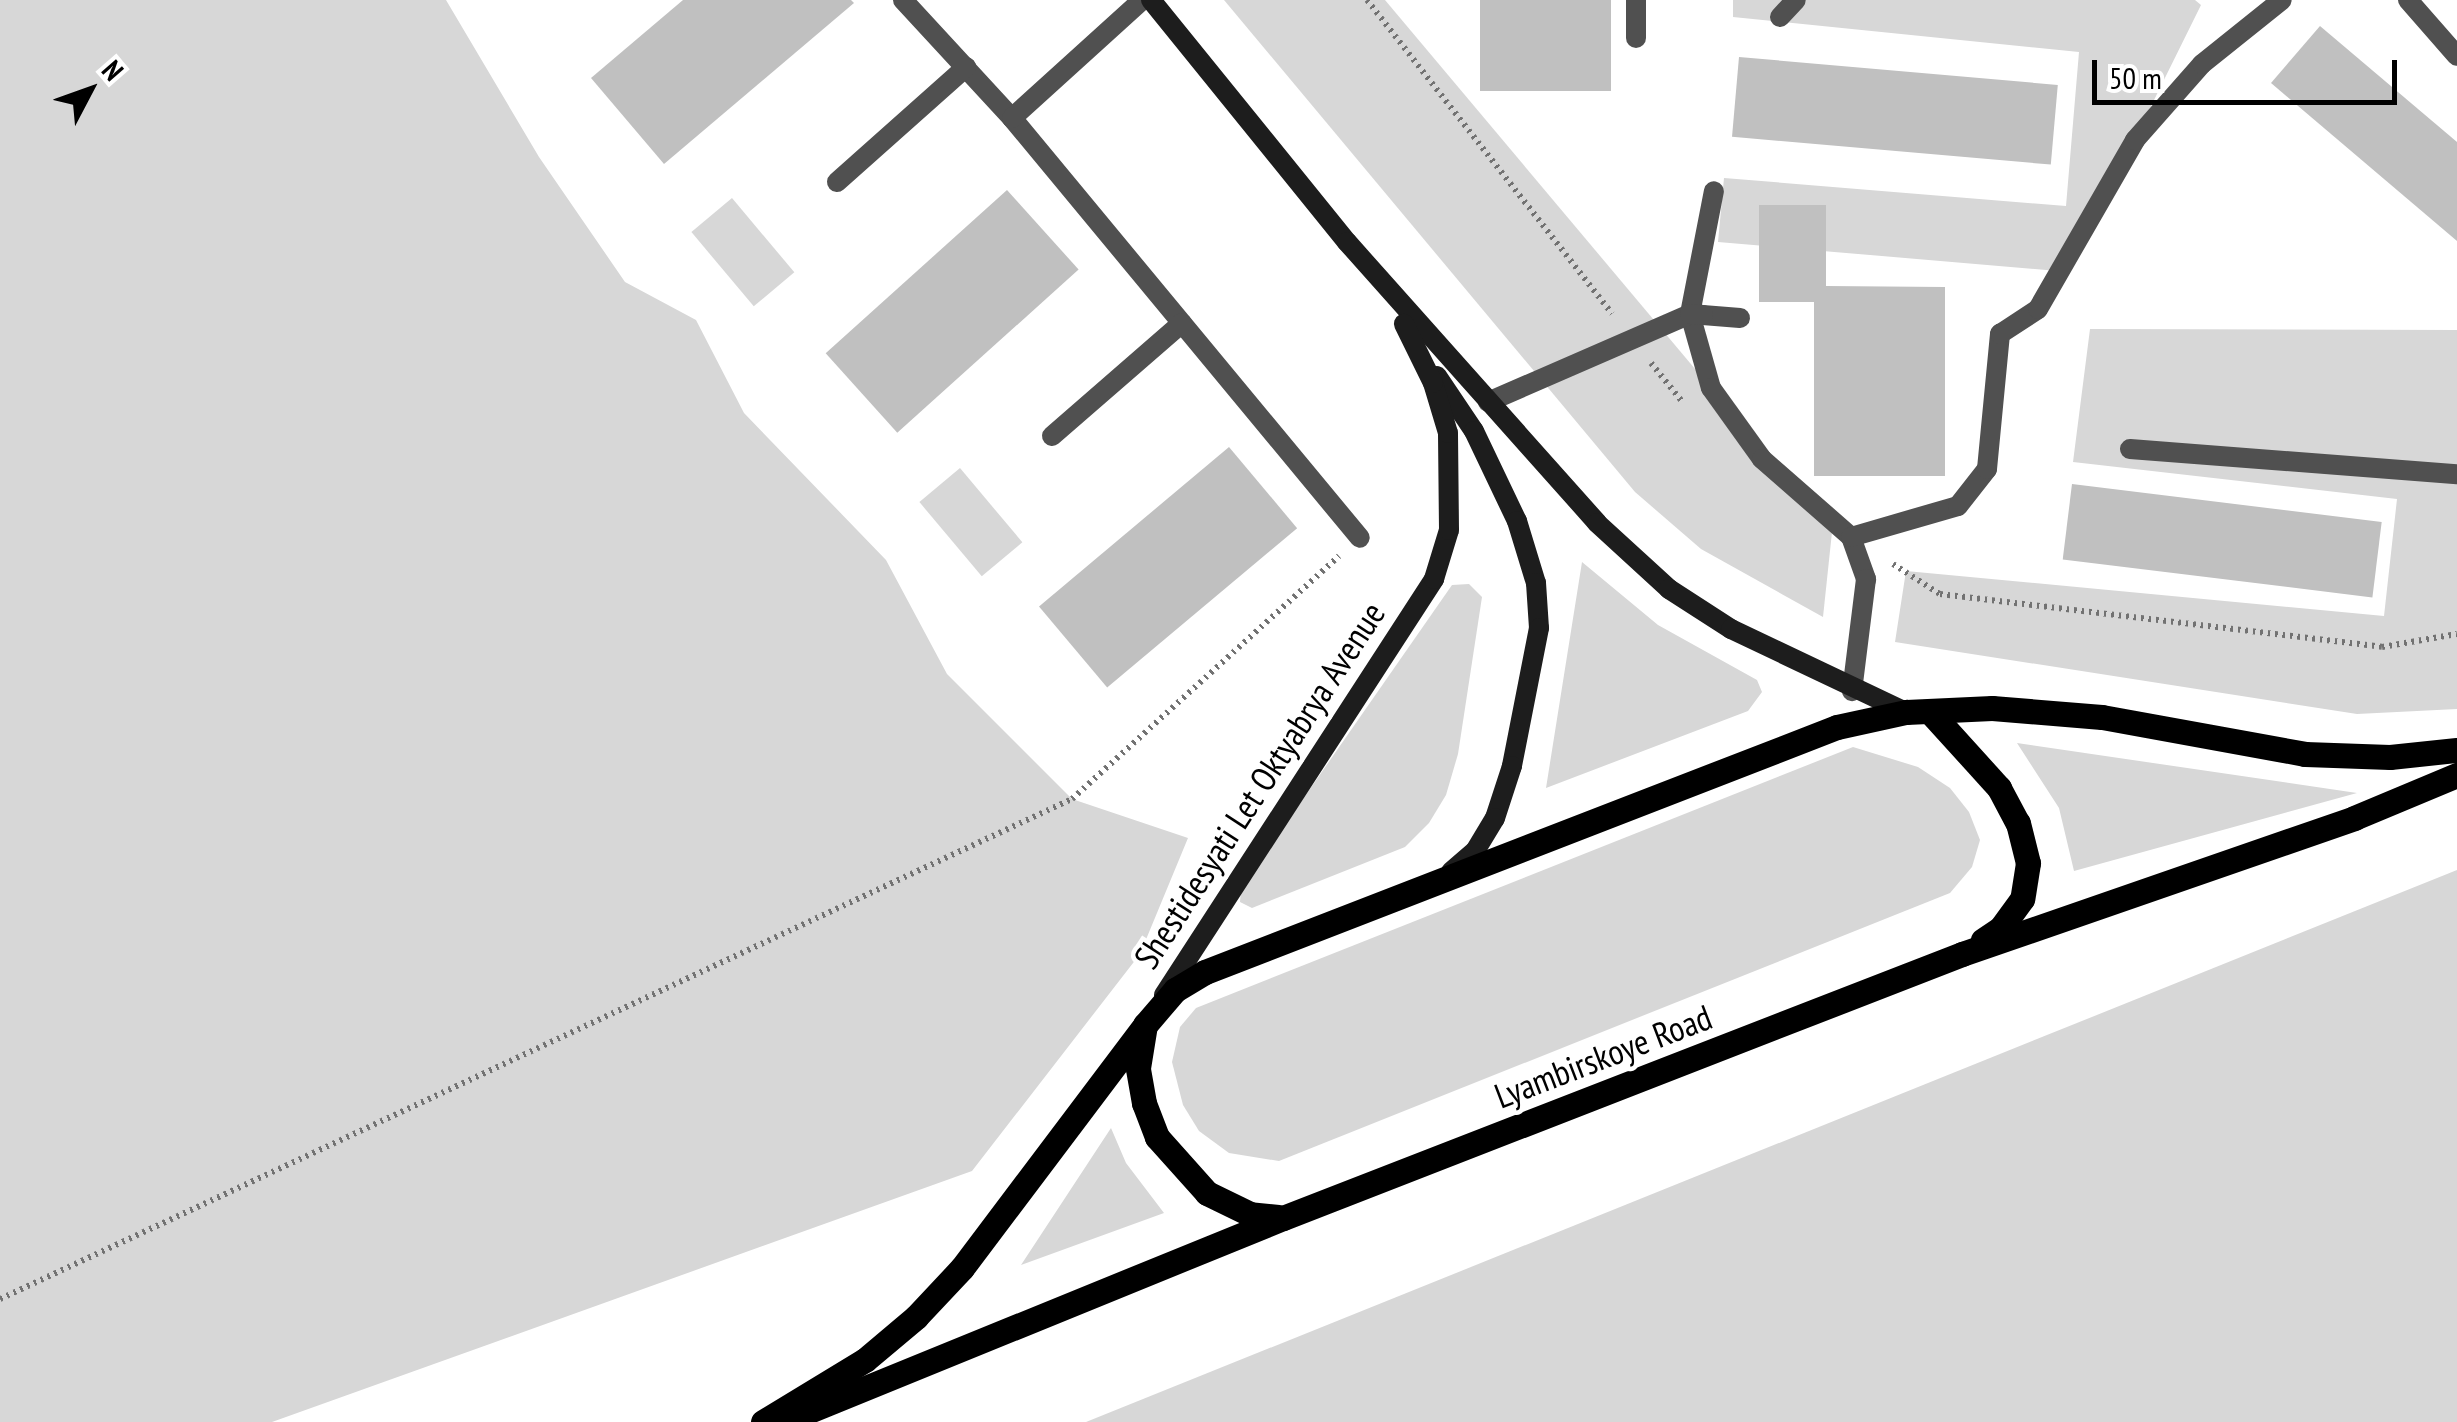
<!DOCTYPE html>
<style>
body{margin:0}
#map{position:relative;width:2457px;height:1422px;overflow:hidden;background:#fff;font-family:"PT Sans Narrow",sans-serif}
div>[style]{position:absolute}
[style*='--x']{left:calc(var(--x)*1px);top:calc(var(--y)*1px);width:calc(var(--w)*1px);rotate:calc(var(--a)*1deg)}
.green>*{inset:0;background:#d7d7d7;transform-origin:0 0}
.building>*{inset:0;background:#c0c0c0;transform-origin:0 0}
.path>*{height:6px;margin-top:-3px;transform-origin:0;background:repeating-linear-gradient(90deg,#727272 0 2.5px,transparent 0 7.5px)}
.lane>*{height:20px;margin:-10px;padding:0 10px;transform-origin:10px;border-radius:10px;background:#505050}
.secondary>*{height:20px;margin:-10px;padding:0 10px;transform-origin:10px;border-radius:10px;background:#1d1d1d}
.primary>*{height:25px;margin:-12.5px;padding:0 12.5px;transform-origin:12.5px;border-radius:12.5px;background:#000}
span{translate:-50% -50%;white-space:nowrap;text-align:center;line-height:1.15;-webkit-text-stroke:9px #fff;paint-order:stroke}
.street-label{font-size:35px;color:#000}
.north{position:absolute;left:40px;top:40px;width:100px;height:100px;-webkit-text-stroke:8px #fff;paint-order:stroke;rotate:49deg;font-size:28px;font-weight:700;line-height:40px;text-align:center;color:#000}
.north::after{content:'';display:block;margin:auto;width:35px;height:45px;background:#000;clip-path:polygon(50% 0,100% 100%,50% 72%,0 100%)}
.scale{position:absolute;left:2092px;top:60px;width:305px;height:45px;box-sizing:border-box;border:5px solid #000;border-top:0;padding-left:12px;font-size:30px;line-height:35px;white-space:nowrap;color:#000;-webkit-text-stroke:8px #fff;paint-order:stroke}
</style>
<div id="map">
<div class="green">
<i style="clip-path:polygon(0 0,446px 0,539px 157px,625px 282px,696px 320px,744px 413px,886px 560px,947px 674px,1072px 799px,1188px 838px,1140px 954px,972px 1171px,272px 1422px,0 1422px)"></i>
<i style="clip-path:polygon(1224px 0,1385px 0,1832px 532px,1823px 617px,1701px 549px,1635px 492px)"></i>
<i style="clip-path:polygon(1733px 0,2195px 0,2201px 5px,2069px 272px,1718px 242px,1724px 178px,2066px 206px,2079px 52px,1733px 17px)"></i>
<i style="left:732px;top:198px;width:97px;height:53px;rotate:50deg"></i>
<i style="clip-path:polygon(2090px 329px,2457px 330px,2457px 709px,2357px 714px,1895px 642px,1906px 571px,2384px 616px,2397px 499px,2073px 462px)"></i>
<i style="left:960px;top:468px;width:97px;height:53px;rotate:50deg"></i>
<i style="clip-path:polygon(1582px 562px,1658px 625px,1757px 680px,1762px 692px,1748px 711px,1546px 788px)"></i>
<i style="clip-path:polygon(1469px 584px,1482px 597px,1458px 754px,1446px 795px,1429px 823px,1405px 847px,1252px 908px,1240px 902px,1241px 888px,1452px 585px)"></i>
<i style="clip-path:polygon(2017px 743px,2357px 793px,2074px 871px,2059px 808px)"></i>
<i style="clip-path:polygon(1853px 747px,1918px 767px,1950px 788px,1969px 812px,1980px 840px,1972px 867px,1950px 893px,1279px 1161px,1229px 1153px,1199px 1131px,1183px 1105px,1172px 1062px,1180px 1027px,1196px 1008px)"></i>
<i style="clip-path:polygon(2457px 870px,2457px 1422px,1086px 1422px)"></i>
<i style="clip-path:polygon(1111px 1128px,1126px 1163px,1164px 1213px,1021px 1265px)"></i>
</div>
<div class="building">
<i style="clip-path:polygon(683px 0,851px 0,854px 3px,664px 164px,591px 78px)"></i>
<i style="left:1480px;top:0;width:131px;height:91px"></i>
<i style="clip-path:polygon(2320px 26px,2457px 142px,2457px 241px,2271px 83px)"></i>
<i style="left:1739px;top:57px;width:320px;height:80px;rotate:5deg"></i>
<i style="left:1007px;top:190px;width:107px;height:244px;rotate:48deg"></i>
<i style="clip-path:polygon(1759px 205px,1826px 205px,1826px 286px,1945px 287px,1945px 476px,1814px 476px,1814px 302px,1759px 302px)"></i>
<i style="left:1229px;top:447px;width:106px;height:248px;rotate:50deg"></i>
<i style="left:2072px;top:484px;width:312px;height:76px;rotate:7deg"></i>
</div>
<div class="path">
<i style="--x:1367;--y:0;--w:398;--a:52"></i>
<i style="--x:1651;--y:363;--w:48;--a:51"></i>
<i style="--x:1893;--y:564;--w:56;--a:32.6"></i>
<i style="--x:1940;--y:594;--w:445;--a:6.8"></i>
<i style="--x:2382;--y:647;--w:76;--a:-9.8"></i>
<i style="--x:0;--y:1299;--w:1183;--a:-25.01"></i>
<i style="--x:1072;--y:799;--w:361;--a:-42.3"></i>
</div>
<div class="lane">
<i style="--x:903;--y:0;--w:161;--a:47.3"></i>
<i style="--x:1012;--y:118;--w:545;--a:50.36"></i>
<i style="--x:2408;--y:0;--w:74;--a:48.8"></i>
<i style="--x:1780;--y:17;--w:23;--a:-47"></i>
<i style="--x:1636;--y:38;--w:38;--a:-90"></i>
<i style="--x:1012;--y:118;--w:176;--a:-42.2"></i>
<i style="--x:837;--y:182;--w:173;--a:-41.7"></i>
<i style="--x:1690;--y:314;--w:125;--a:-79"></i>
<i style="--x:1740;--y:318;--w:50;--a:-175.4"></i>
<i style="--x:1690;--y:314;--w:77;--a:74.2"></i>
<i style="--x:1711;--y:388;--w:87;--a:54.3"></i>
<i style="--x:1762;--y:459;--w:118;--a:41.2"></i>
<i style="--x:1851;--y:537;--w:45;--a:70.3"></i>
<i style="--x:1866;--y:579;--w:113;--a:97.1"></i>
<i style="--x:1488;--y:402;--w:220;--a:-23.5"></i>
<i style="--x:1690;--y:314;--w:13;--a:4"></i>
<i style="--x:1052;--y:436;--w:172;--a:-41"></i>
<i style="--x:2130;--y:449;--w:328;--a:4.4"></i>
<i style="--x:1851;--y:537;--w:111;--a:-16.2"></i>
<i style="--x:1958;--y:506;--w:47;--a:-51.9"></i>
<i style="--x:1987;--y:469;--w:136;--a:-84.5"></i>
<i style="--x:2000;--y:334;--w:45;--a:-33.3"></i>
<i style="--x:2038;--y:309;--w:195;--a:-60.1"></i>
<i style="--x:2135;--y:140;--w:101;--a:-48.6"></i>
<i style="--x:2202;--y:64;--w:102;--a:-38.7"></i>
</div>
<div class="secondary">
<i style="--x:1151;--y:0;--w:311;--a:51"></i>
<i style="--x:1347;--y:242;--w:376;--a:48.3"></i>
<i style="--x:1597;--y:523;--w:98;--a:42.5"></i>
<i style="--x:1669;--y:589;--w:74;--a:32.8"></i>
<i style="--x:1731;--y:629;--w:194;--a:25.4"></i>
<i style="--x:1437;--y:376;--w:66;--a:56.1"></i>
<i style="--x:1474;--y:431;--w:100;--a:64.5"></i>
<i style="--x:1517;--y:521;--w:65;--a:73"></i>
<i style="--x:1536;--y:583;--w:45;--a:86.2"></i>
<i style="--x:1539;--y:628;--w:141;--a:101.1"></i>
<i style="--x:1512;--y:766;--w:55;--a:108.1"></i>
<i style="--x:1495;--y:818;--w:37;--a:121"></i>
<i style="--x:1476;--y:850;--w:33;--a:139"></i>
<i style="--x:1164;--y:995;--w:496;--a:-57"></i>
<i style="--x:1434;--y:579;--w:51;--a:-73"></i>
<i style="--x:1449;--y:530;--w:97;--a:-90.6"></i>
<i style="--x:1448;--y:433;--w:52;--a:-106.7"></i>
<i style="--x:1433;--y:383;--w:66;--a:-116.2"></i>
</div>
<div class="primary">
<i style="--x:1932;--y:714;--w:100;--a:47.8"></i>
<i style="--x:1999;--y:788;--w:40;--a:62"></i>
<i style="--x:2018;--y:823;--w:41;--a:76"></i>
<i style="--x:2028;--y:863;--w:36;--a:99"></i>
<i style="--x:2022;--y:899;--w:36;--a:126"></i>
<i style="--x:2001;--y:928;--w:22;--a:146"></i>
<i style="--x:1278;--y:1217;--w:28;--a:-174"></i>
<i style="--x:1250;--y:1214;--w:48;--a:-154"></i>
<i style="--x:1207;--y:1193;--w:75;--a:-131.8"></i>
<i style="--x:1157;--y:1137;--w:36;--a:-111"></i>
<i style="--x:1144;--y:1103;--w:36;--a:-100"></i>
<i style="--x:1138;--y:1068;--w:44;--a:-80.8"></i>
<i style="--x:1145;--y:1025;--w:46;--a:-49.4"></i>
<i style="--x:1175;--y:990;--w:35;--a:-31"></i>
<i style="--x:1205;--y:972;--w:678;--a:-21.19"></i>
<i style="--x:1837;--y:727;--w:71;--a:-12.3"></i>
<i style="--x:1906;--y:712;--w:86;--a:-2.7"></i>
<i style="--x:1992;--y:708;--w:110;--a:4.7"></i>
<i style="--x:2102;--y:717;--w:206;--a:10.3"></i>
<i style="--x:2305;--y:754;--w:85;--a:2"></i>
<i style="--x:2390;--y:757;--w:67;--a:-6"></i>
<i style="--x:763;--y:1422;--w:119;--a:-31.3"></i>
<i style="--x:865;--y:1360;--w:67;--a:-40.1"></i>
<i style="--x:916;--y:1317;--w:67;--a:-46.8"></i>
<i style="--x:962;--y:1268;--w:299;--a:-53"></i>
<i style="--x:782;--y:1422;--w:541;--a:-22.16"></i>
<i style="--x:1283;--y:1218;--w:729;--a:-21.25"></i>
<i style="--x:1962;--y:954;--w:415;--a:-19.1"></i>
<i style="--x:2354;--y:818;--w:112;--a:-22.7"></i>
</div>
<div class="street-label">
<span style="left:1259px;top:785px;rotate:-57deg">Shestidesyati Let Oktyabrya Avenue</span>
<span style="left:1603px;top:1056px;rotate:-21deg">Lyambirskoye Road</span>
</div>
<div class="north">N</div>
<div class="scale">50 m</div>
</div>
